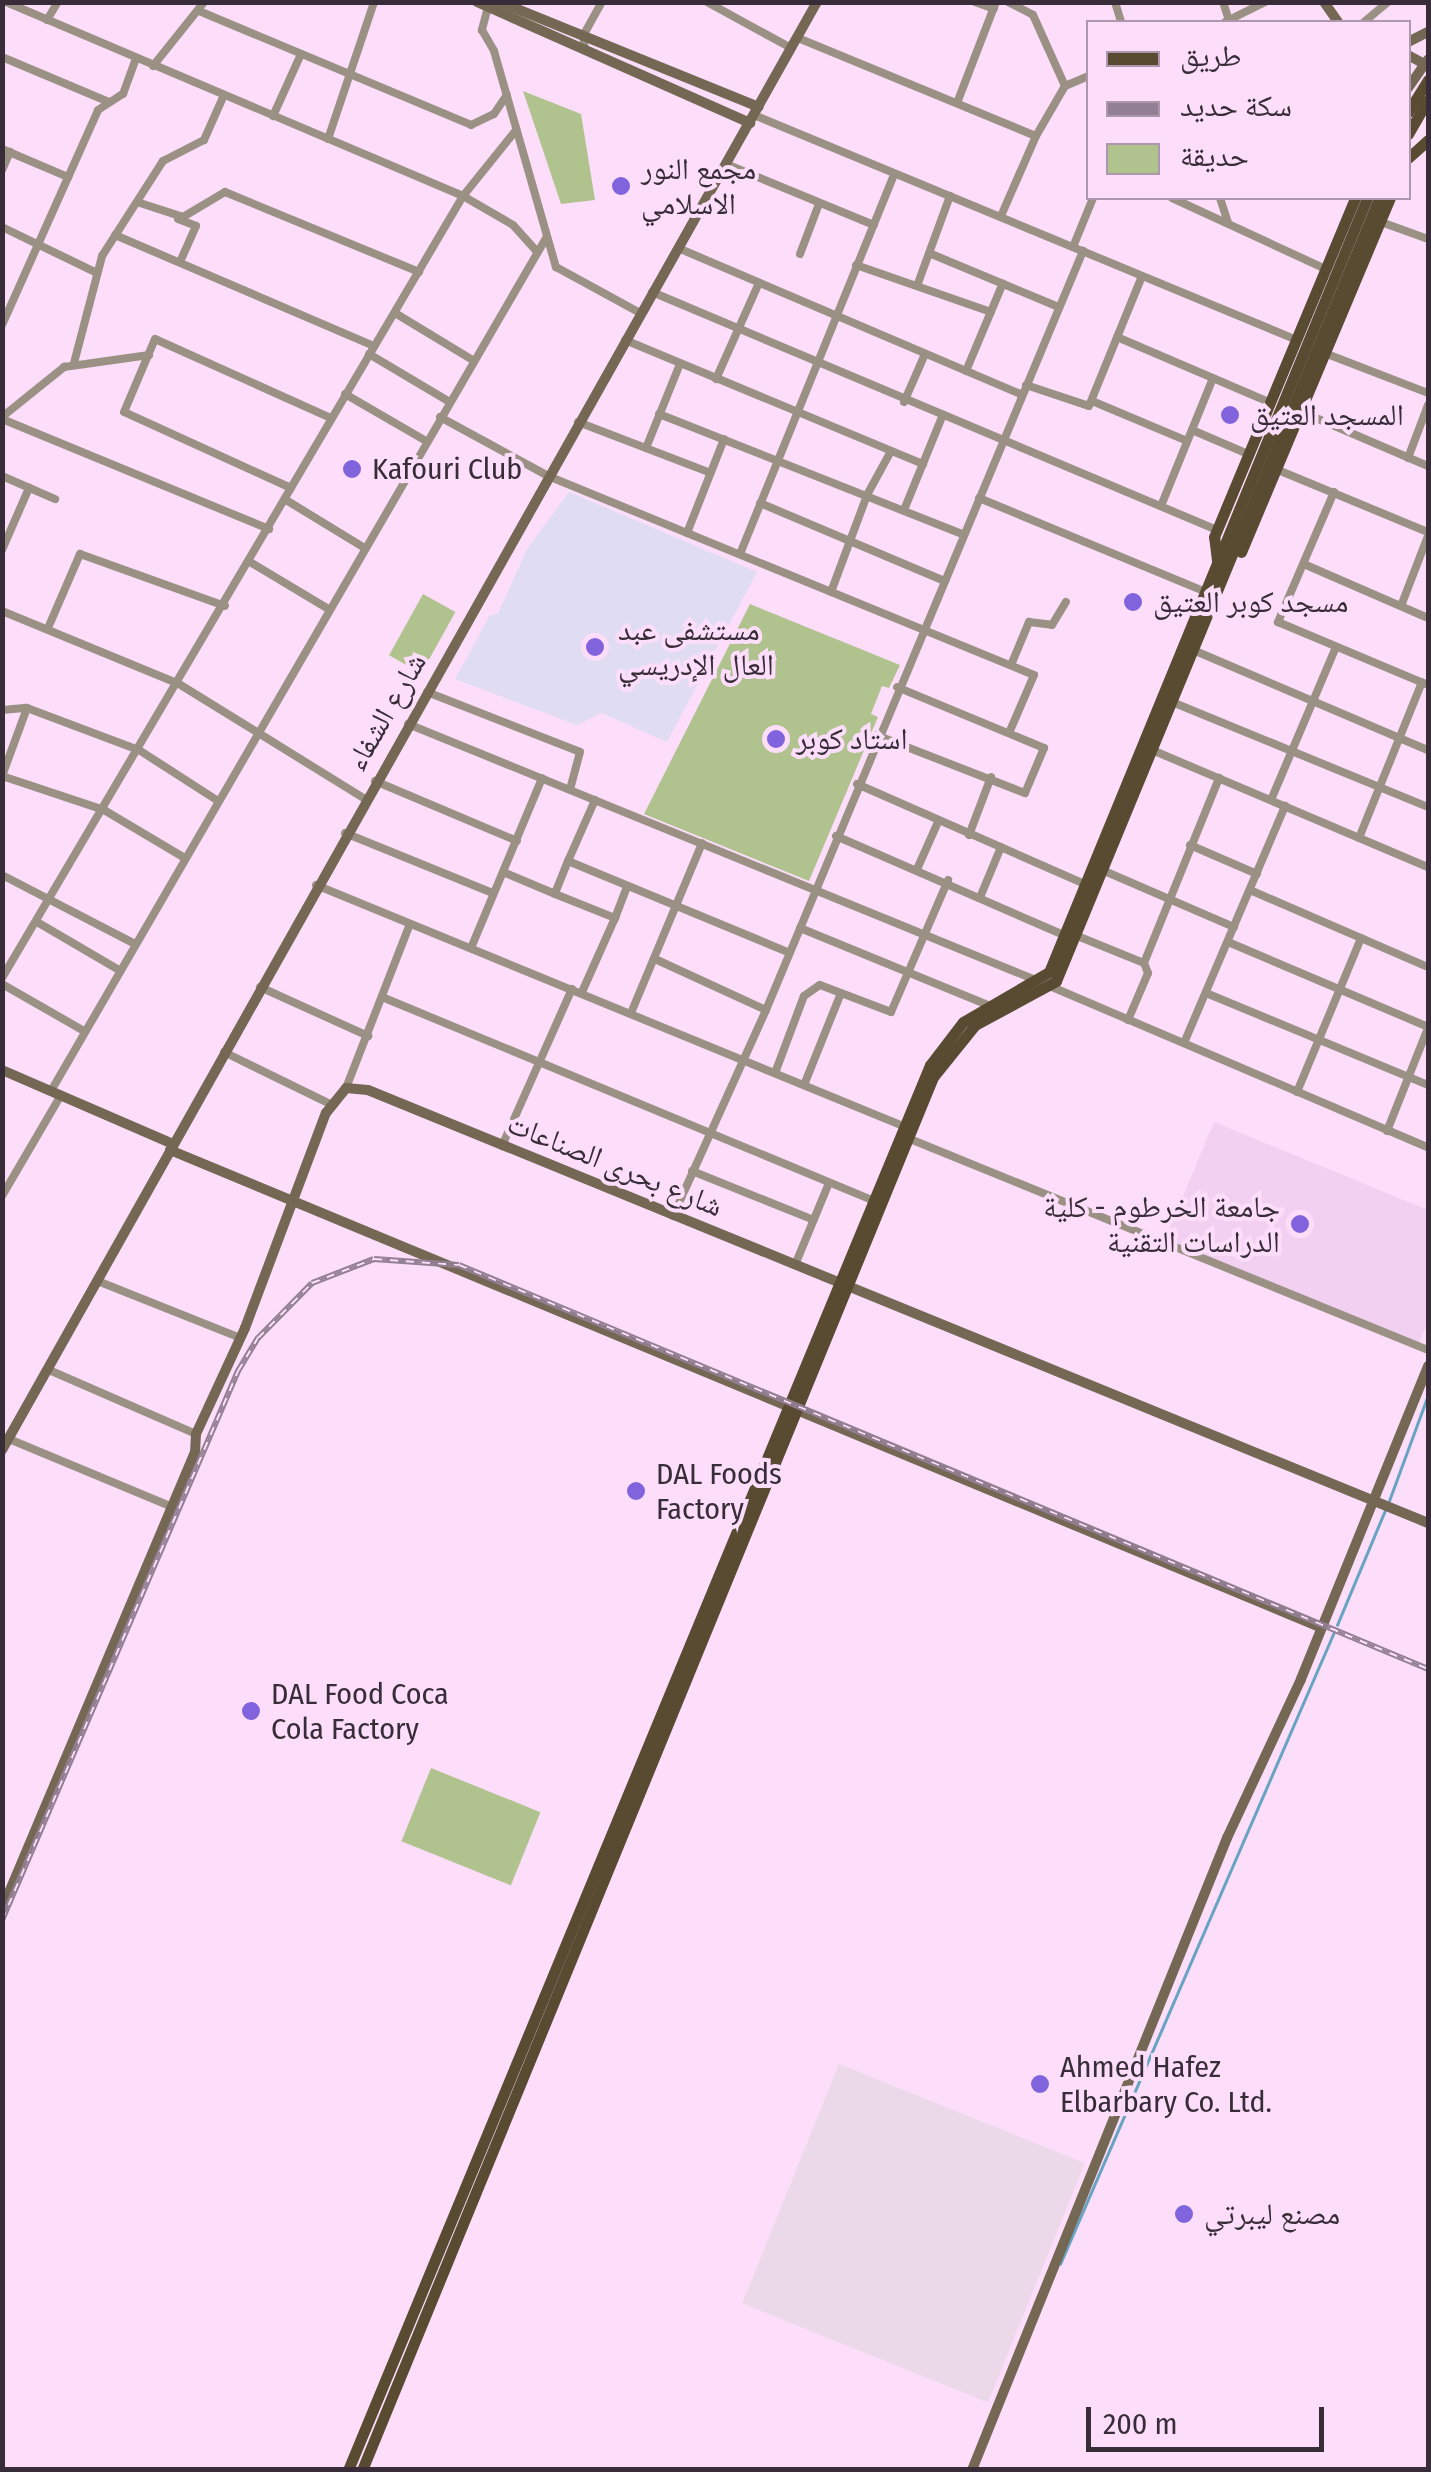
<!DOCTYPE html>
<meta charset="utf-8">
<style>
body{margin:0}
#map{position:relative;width:1431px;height:2472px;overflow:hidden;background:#fcdefb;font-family:"Fira Sans Condensed","Noto Naskh Arabic",sans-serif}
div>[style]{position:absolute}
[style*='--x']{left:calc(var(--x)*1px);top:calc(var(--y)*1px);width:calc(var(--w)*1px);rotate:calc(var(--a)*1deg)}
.built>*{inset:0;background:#f2d0f1}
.industrial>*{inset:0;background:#ebd9ea;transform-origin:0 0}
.medical>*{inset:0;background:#e0dcf2}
.green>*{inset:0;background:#b0c28e;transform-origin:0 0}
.stream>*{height:2.5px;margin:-1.25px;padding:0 1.25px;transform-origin:1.25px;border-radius:1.25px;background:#69a3c2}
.street>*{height:8px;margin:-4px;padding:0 4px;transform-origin:4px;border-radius:4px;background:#9a9184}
.secondary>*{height:10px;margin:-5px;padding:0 5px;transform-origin:5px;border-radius:5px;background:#746854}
.primary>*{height:11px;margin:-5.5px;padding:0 5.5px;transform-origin:5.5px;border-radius:5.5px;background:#594a32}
.rail>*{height:6px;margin-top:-3px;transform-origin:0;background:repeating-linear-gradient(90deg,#fcdefb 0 8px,#937f93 0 16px);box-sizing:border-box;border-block:2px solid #937f93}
.primary-bridge>*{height:11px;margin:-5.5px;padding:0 5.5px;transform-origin:5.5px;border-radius:5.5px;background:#594a32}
.dots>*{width:28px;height:28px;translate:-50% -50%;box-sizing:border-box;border:5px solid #fcdefb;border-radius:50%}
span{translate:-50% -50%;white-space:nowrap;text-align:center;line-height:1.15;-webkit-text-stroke:8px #fcdefb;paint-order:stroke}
.poi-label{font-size:30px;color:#372c37}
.left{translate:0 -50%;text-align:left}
.right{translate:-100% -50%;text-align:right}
.street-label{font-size:30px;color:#372c37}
.frame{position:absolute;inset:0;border:5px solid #372c37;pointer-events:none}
.legend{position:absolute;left:1086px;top:20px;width:325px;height:180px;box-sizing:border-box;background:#fcdefb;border:2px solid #ad97ad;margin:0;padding:12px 18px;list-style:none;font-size:30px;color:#372c37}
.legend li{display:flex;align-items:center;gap:20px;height:50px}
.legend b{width:50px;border:2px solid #ad97ad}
.scale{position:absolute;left:1086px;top:2407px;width:238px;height:45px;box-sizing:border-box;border:5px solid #372c37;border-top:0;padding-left:12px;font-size:30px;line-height:35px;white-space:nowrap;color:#372c37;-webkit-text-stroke:8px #fcdefb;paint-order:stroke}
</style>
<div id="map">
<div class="built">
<i style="clip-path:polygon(1214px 1122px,1428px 1210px,1428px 1321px,1419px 1343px,1165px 1239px)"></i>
</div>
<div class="industrial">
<i style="left:839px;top:2064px;width:265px;height:258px;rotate:22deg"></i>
</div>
<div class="medical">
<i style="clip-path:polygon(569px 492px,757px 572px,667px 742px,602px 713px,577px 725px,455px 679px,490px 615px,498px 614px,527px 549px)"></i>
</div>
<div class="green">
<i style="clip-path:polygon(523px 91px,581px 114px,595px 200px,561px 204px)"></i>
<i style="left:423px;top:594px;width:37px;height:70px;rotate:29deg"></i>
<i style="clip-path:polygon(750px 604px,900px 665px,889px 688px,882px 686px,871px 714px,878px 717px,809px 881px,644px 814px)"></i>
<i style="left:431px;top:1768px;width:118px;height:79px;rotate:22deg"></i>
</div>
<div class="stream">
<i style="--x:1389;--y:1501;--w:113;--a:-69.8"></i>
<i style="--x:1337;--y:1625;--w:127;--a:-67.3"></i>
<i style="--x:1060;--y:2264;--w:689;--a:-66.56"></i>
</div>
<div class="street">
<i style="--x:6;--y:2;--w:496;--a:23"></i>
<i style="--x:463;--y:196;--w:58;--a:30.1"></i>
<i style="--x:513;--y:225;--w:36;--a:48"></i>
<i style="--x:707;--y:2;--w:96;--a:28.7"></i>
<i style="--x:975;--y:2;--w:20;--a:20"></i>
<i style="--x:1008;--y:2;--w:28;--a:27"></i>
<i style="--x:1033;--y:15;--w:78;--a:65.7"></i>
<i style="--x:1115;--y:2;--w:21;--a:73"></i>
<i style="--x:1223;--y:2;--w:20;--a:72"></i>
<i style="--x:488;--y:7;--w:24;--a:105"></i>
<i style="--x:482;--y:30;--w:24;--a:60"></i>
<i style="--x:494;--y:51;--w:225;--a:74"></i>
<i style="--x:556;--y:267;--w:96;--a:28.7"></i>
<i style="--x:199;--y:11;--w:295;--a:22.7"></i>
<i style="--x:471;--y:125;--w:25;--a:-26"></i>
<i style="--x:494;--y:114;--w:23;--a:-56"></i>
<i style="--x:47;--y:20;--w:21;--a:-59"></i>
<i style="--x:1225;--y:22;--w:45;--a:-26.6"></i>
<i style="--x:1364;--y:22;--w:31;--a:-40"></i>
<i style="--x:798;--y:38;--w:257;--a:22.4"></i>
<i style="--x:1036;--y:136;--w:58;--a:-59.9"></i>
<i style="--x:1065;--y:86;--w:25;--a:-23"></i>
<i style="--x:585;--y:50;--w:14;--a:-98"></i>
<i style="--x:583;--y:36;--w:39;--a:-61"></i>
<i style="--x:2;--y:57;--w:116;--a:22.8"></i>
<i style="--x:153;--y:66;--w:82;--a:-51.4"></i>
<i style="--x:957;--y:103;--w:108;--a:-68.9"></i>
<i style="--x:754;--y:115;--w:588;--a:22.51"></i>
<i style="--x:273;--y:116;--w:68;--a:-65.7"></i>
<i style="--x:328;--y:139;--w:145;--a:-71.4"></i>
<i style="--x:2;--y:149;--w:72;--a:23"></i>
<i style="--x:726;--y:164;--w:160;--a:22.4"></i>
<i style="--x:2;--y:170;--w:20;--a:-66"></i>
<i style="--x:1172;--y:198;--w:170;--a:24.8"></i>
<i style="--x:1220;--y:198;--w:26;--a:72"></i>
<i style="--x:140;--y:203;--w:45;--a:18"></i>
<i style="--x:183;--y:217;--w:49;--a:-30.8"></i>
<i style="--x:225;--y:192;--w:210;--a:22.4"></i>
<i style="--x:1001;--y:216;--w:87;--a:-66.4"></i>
<i style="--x:178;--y:219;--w:19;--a:21"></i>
<i style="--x:196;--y:226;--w:39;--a:114"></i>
<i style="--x:1381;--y:222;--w:50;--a:19.9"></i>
<i style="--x:2;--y:227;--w:103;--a:25.8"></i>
<i style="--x:115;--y:235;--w:282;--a:23.2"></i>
<i style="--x:1073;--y:247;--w:53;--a:-67.8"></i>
<i style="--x:678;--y:248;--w:374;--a:23.1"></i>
<i style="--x:929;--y:253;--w:141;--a:22.6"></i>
<i style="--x:800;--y:254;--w:53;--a:-69.2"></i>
<i style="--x:856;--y:265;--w:143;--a:19.2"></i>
<i style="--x:917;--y:286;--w:96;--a:-69.9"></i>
<i style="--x:652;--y:292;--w:613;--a:22.84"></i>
<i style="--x:395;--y:313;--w:89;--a:31.2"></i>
<i style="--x:2;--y:325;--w:235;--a:-65.9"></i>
<i style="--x:98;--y:110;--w:30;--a:-33"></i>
<i style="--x:123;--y:94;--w:38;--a:-70"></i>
<i style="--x:1117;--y:337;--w:168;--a:23.2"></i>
<i style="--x:625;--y:340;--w:323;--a:22.6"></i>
<i style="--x:369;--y:354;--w:92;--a:30.7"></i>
<i style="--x:1327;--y:354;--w:108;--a:21.1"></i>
<i style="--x:74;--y:363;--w:111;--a:-75.3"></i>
<i style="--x:102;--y:256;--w:113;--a:-57.3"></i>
<i style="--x:163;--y:161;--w:46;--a:-27.1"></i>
<i style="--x:204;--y:140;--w:49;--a:-66"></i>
<i style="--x:966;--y:371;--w:95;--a:-67.2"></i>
<i style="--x:716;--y:379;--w:105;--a:-65.9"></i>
<i style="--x:1026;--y:385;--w:66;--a:18.4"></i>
<i style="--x:1089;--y:406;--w:140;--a:-67.8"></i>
<i style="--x:345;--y:394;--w:94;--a:30.1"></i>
<i style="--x:1092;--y:401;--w:103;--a:22.8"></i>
<i style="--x:904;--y:402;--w:52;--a:-66.4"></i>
<i style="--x:1302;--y:412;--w:137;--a:23.2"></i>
<i style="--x:659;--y:414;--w:328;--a:21.6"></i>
<i style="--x:2;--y:417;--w:80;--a:-38.9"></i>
<i style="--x:64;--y:367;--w:86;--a:-8"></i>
<i style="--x:440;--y:417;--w:123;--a:28.6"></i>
<i style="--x:548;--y:476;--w:525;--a:22.27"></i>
<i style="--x:1034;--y:675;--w:63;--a:113.3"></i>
<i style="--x:2;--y:419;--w:289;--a:22.4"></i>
<i style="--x:578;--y:422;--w:142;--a:21"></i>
<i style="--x:1192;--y:430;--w:61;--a:23.2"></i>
<i style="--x:646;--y:448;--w:91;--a:-68"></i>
<i style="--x:1408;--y:458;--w:57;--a:-69.3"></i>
<i style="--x:1278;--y:470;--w:162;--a:22.5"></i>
<i style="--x:2;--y:476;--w:58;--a:23.5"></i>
<i style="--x:291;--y:488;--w:183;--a:-155.5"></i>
<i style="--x:124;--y:412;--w:79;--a:-67"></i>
<i style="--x:155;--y:339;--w:193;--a:24.2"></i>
<i style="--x:1334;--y:492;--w:142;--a:113.3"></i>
<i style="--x:1278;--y:622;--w:163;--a:22.8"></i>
<i style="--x:979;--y:498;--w:246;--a:22.5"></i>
<i style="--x:286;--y:500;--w:90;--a:31.4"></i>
<i style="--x:760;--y:503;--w:201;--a:22.9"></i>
<i style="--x:1161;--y:506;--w:138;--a:-67.9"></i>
<i style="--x:904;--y:510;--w:100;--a:-67.8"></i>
<i style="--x:687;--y:533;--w:101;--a:-68.5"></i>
<i style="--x:2;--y:550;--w:68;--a:-66.5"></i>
<i style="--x:740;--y:554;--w:409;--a:-67.9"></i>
<i style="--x:250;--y:562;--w:90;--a:30.9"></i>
<i style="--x:1306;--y:565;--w:133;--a:23.5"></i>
<i style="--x:831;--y:592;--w:103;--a:-69.6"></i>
<i style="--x:867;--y:495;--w:50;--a:-61.4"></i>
<i style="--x:1401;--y:606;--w:75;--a:-68.9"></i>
<i style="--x:2;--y:611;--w:191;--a:22.4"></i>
<i style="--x:179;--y:684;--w:219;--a:31.7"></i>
<i style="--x:48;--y:628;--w:81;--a:-66.6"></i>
<i style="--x:80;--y:554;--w:154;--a:19.7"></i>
<i style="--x:1193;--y:650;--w:255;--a:23.1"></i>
<i style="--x:1011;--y:665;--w:47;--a:-67.3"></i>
<i style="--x:1029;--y:622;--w:23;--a:7"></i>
<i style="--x:1052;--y:625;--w:27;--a:-59"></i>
<i style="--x:427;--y:692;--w:164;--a:21.4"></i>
<i style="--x:580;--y:752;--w:39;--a:105"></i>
<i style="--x:1172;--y:702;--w:277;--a:22.3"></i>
<i style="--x:2;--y:710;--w:25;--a:-5"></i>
<i style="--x:27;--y:708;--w:120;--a:20.6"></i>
<i style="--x:139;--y:750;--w:90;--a:32.8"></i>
<i style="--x:408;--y:724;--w:680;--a:22.19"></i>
<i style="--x:876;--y:735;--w:160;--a:21.3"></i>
<i style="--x:1025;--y:793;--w:49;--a:-67.1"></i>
<i style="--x:1044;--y:748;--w:159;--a:-157.5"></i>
<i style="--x:1152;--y:750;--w:300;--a:23"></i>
<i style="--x:2;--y:776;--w:108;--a:18.4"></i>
<i style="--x:104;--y:810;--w:92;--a:30.7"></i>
<i style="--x:2;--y:776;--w:72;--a:-69.8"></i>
<i style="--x:375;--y:781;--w:154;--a:22.9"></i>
<i style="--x:857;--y:784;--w:249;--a:23.7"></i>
<i style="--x:595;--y:800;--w:67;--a:113.9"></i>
<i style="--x:568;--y:861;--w:240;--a:22.5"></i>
<i style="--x:1271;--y:800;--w:166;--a:-67"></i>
<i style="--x:345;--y:833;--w:160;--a:22.1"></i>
<i style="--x:969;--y:835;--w:62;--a:-69.2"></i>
<i style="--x:836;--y:836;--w:249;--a:23.5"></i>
<i style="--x:1359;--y:838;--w:168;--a:-68"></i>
<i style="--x:1190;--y:845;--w:73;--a:23.4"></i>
<i style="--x:568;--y:861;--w:35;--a:112"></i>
<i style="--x:555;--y:894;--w:65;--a:21.8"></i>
<i style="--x:615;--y:918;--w:33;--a:-69"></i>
<i style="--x:918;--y:867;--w:49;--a:-66"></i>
<i style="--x:1102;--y:870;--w:144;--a:23.4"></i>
<i style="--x:503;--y:872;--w:56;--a:22.9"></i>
<i style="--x:2;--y:875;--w:148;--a:27.4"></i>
<i style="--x:316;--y:885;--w:635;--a:22.32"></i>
<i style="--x:1250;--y:890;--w:194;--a:23.4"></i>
<i style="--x:981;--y:895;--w:52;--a:-67.4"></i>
<i style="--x:37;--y:922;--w:95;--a:30.3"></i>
<i style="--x:800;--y:928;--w:205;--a:22.3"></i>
<i style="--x:1075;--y:935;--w:74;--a:22.1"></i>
<i style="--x:1144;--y:963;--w:200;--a:-67.9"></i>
<i style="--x:1228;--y:942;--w:217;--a:23"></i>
<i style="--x:471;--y:948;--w:184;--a:-67.3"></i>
<i style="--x:655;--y:959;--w:122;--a:24.7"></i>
<i style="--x:2;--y:978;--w:908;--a:-59.48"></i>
<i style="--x:463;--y:196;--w:85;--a:-51.2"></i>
<i style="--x:2;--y:984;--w:95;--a:29.8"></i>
<i style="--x:260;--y:987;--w:119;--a:24.4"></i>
<i style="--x:1052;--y:987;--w:409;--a:23.1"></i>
<i style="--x:582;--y:992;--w:81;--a:-66"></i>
<i style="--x:1206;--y:993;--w:240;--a:22.5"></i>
<i style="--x:382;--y:997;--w:530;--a:22.5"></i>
<i style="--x:631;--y:1013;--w:184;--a:-67.3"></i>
<i style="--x:1128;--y:1020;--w:51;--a:-66.9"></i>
<i style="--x:1148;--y:973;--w:11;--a:-112"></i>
<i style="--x:1184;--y:1043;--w:258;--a:-66.9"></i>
<i style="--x:224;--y:1052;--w:118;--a:26.1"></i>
<i style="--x:775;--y:1073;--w:82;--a:-69.4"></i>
<i style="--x:804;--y:996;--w:19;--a:-35"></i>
<i style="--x:820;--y:985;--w:76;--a:20.8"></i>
<i style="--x:891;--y:1012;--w:144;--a:-66.6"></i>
<i style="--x:804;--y:1085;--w:99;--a:-68.1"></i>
<i style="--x:346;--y:1088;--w:176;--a:-68.7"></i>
<i style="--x:51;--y:1091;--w:986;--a:-59.87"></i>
<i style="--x:1297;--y:1092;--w:167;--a:-67.4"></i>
<i style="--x:1387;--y:1131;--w:111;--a:-68.3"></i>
<i style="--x:910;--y:1139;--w:559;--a:22.16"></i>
<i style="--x:502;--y:1146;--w:172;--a:-66"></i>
<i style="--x:692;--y:1171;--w:131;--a:21.9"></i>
<i style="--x:2;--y:1196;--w:117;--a:-59.7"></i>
<i style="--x:673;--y:1216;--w:226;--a:-65.7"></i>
<i style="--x:766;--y:1010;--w:823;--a:-67.33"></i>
<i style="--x:795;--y:1265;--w:89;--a:-67.5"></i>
<i style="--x:100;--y:1282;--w:149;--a:21.7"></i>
<i style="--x:49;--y:1370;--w:160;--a:23.5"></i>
<i style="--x:9;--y:1439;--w:177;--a:22.6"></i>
</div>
<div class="secondary">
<i style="--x:477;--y:2;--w:299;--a:23.9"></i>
<i style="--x:500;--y:2;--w:279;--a:22.1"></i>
<i style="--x:1324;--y:2;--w:24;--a:55"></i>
<i style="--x:1408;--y:42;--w:22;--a:-27"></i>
<i style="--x:1408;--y:55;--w:23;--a:29"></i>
<i style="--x:1408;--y:88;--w:35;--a:-55"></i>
<i style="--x:2;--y:1070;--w:186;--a:23.4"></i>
<i style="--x:170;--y:1150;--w:1245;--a:22.53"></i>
<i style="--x:2;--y:1450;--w:1662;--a:-60.63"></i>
<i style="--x:2;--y:1909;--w:495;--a:-67.1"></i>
<i style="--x:195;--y:1453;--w:19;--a:-87"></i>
<i style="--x:196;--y:1434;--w:117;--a:-65.2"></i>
<i style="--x:245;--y:1328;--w:230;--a:-69.4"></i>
<i style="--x:326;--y:1113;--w:32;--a:-51"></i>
<i style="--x:346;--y:1088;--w:22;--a:5"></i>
<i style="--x:368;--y:1090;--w:1145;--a:22.22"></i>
<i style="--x:972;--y:2470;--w:682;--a:-68.03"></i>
<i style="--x:1227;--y:1838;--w:175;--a:-65"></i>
<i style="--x:1301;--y:1679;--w:338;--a:-67.9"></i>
</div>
<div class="primary">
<i style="--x:1408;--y:158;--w:27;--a:-42"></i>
<i style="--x:1241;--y:552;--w:384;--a:-67.2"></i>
<i style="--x:1217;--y:560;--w:23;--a:-97"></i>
<i style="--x:1214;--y:537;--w:367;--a:-67.4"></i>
<i style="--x:348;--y:2470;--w:1521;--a:-67.5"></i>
<i style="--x:930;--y:1065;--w:54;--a:-52.5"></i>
<i style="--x:963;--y:1022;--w:99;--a:-30.2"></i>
<i style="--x:1049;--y:972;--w:837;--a:-67.66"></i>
<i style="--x:362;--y:2470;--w:1505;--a:-67.71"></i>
<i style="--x:933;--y:1077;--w:67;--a:-51.1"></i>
<i style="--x:975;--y:1025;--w:92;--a:-28.5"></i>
<i style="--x:1056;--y:981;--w:847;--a:-67.58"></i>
</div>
<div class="rail">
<i style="--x:2;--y:1920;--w:598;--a:-66.74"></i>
<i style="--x:238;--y:1371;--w:39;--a:-59"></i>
<i style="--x:258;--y:1338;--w:77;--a:-45.5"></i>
<i style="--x:312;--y:1283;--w:66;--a:-21.2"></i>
<i style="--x:374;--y:1259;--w:85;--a:4"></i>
<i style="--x:459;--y:1265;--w:1050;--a:22.63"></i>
</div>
<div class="primary-bridge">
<i style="--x:1408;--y:112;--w:38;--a:-58"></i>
<i style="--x:1408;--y:134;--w:39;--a:-60"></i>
</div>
<div class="dots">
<i style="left:621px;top:186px;background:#8163de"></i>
<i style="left:1230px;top:415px;background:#8163de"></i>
<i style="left:352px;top:469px;background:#8163de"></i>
<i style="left:1133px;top:602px;background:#8163de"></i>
<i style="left:595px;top:647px;background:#8163de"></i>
<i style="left:776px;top:739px;background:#8163de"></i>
<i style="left:1300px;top:1224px;background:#8163de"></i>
<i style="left:636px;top:1491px;background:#8163de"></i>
<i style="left:251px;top:1711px;background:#8163de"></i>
<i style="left:1040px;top:2084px;background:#8163de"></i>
<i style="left:1184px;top:2214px;background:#8163de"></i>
</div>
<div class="poi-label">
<span class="left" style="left:641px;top:186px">مجمع النور<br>الاسلامي</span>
<span class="left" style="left:1250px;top:415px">المسجد العتيق</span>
<span class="left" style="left:372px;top:469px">Kafouri Club</span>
<span class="left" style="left:1153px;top:602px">مسجد كوبر العتيق</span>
<span class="left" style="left:618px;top:647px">مستشفى عبد<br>العال الإدريسي</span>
<span class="left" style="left:796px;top:739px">استاد كوبر</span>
<span class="right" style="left:1280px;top:1224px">جامعة الخرطوم - كلية<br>الدراسات التقنية</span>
<span class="left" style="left:656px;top:1491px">DAL Foods<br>Factory</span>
<span class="left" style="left:271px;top:1711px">DAL Food Coca<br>Cola Factory</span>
<span class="left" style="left:1060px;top:2084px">Ahmed Hafez<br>Elbarbary Co. Ltd.</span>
<span class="left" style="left:1204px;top:2214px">مصنع ليبرتي</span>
</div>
<div class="street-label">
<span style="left:386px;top:712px;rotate:-60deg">شارع الشفاء</span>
<span style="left:615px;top:1165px;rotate:22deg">شارع بحرى الصناعات</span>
</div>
<div class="frame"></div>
<ul class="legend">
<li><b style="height:12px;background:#594a32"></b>طريق</li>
<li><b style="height:12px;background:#937f93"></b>سكة حديد</li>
<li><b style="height:28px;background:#b0c28e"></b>حديقة</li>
</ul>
<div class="scale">200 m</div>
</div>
